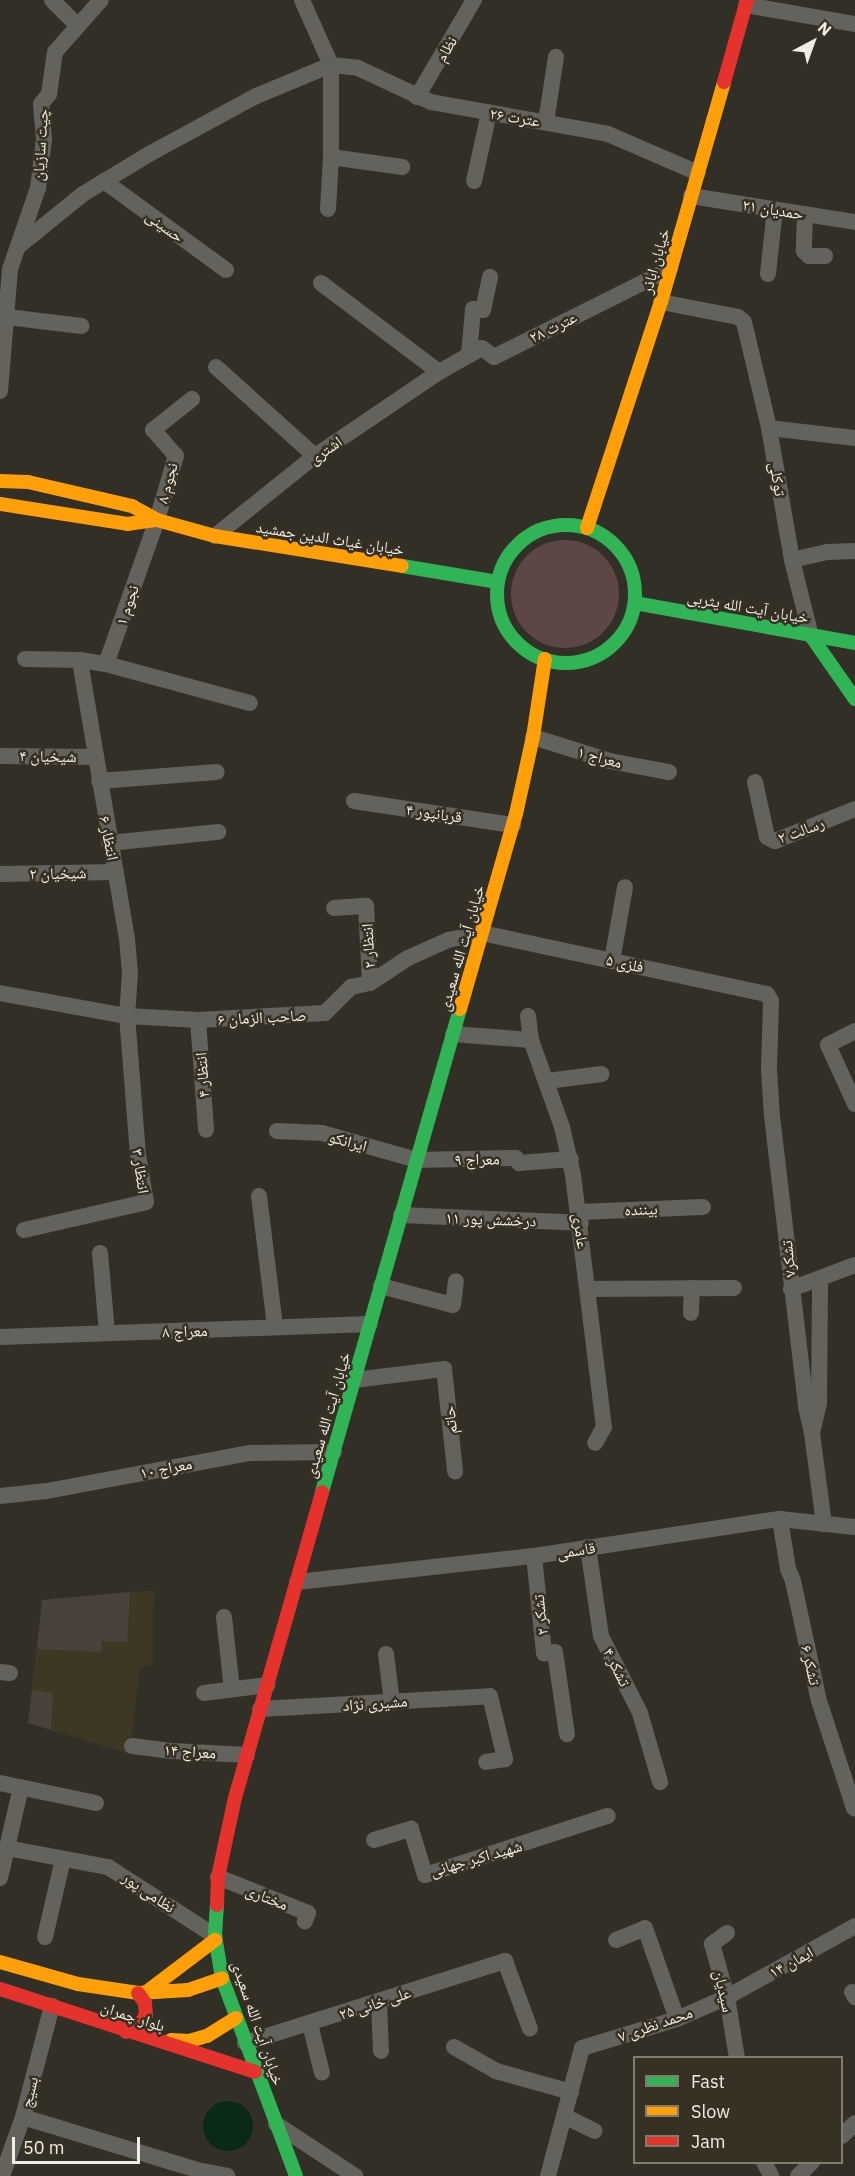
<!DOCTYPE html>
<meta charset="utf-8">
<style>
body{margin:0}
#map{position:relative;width:855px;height:2176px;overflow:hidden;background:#322f27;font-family:"IBM Plex Sans","Noto Naskh Arabic",sans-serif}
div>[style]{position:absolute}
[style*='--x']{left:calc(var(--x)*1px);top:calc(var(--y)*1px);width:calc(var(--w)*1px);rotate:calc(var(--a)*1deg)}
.built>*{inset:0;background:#3e3724}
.green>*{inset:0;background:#5c4744}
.round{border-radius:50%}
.water>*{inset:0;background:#0a2a17}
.building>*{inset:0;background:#49423a}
.street>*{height:16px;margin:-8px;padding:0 8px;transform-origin:8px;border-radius:8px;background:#64625d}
.fast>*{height:14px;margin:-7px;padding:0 7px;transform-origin:7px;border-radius:7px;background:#30b455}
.fast>.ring{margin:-7px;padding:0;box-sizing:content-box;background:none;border:14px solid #30b455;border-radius:50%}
.slow>*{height:14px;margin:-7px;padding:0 7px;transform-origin:7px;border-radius:7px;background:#ff9f0a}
.jam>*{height:14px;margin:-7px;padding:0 7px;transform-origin:7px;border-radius:7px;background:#e5322d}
span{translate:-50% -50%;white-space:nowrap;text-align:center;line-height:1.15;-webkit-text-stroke:5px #363123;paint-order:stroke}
.street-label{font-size:16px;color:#f0ede4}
.legend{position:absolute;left:633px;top:2056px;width:210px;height:108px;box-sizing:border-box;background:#363123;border:2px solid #807c70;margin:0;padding:8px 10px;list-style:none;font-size:18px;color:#f0ede4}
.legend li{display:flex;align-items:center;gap:12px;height:30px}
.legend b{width:30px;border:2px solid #807c70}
.north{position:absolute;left:783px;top:12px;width:60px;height:60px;-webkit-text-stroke:4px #363123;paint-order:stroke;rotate:41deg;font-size:16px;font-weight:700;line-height:24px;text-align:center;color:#f0ede4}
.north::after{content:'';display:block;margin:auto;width:21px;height:27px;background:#f0ede4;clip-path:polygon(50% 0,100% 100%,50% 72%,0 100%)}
.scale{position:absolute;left:12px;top:2137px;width:128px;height:27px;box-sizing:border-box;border:3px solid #f0ede4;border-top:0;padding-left:8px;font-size:18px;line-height:21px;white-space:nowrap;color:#f0ede4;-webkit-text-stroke:4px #363123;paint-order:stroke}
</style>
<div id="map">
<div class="built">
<i style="clip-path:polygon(154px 1590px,153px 1664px,140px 1668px,129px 1754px,28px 1723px,42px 1600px)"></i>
</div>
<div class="green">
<i class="round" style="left:511px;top:540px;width:108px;height:108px"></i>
</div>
<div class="water">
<i class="round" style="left:203px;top:2101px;width:50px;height:50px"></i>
</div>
<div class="building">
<i style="clip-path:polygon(130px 1592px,127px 1642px,102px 1641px,101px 1652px,37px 1649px,42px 1600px)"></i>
<i style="clip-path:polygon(32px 1690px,53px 1693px,51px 1730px,28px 1723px)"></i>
</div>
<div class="street">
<i style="--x:52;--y:0;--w:35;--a:45"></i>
<i style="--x:302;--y:0;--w:71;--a:66"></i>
<i style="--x:331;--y:65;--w:92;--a:90"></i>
<i style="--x:331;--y:157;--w:52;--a:93.3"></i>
<i style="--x:746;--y:5;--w:111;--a:9.9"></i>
<i style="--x:417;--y:97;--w:113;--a:-59.6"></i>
<i style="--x:546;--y:122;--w:66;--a:-81.3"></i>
<i style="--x:331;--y:157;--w:72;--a:8"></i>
<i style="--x:104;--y:181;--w:151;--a:36.1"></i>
<i style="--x:474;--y:181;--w:70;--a:-77.6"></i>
<i style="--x:691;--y:196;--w:166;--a:9"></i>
<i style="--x:805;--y:214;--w:37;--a:92"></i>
<i style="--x:804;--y:251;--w:7;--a:45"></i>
<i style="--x:809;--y:256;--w:16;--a:0"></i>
<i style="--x:20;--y:245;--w:81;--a:-39"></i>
<i style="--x:83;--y:194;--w:79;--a:-31.1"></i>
<i style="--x:151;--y:153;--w:119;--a:-28.5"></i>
<i style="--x:256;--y:96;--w:81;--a:-22.5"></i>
<i style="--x:331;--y:65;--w:27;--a:6"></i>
<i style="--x:358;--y:68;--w:81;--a:25"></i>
<i style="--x:431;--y:102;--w:180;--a:10.2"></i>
<i style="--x:608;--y:134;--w:98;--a:23.4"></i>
<i style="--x:768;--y:274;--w:65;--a:-83.9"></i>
<i style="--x:321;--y:283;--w:148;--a:37"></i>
<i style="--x:661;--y:302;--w:78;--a:11"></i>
<i style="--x:738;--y:317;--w:8;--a:40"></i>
<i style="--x:744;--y:322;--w:109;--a:76.7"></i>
<i style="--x:769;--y:428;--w:134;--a:80.1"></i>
<i style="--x:792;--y:560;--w:78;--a:76"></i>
<i style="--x:7;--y:317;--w:75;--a:6.9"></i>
<i style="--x:469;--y:355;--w:46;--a:-85"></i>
<i style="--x:473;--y:309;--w:10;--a:6"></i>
<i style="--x:483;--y:310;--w:34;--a:-78"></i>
<i style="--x:216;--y:367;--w:133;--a:42"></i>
<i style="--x:0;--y:391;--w:122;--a:-85.3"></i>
<i style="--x:10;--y:269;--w:86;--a:-70.9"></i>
<i style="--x:38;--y:188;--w:49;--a:-83"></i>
<i style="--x:44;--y:139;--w:35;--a:-95"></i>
<i style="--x:41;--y:104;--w:13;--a:-51"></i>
<i style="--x:49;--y:94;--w:42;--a:-81.9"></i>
<i style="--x:55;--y:52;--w:69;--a:-48.5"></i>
<i style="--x:769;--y:428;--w:87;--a:6.6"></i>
<i style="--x:215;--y:536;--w:128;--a:-38.7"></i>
<i style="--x:315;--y:456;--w:150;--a:-34.1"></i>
<i style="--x:439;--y:372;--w:49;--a:-29.2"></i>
<i style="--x:482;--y:348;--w:15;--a:37"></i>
<i style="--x:494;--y:357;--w:197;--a:-26.6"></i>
<i style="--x:792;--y:560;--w:37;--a:-13"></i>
<i style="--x:828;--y:552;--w:27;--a:-2"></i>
<i style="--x:25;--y:659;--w:55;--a:1"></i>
<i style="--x:80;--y:660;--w:26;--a:9"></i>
<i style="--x:106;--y:664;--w:153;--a:-70.5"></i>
<i style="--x:157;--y:520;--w:67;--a:-73.5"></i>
<i style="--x:176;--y:456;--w:35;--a:-131"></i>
<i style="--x:153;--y:430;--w:50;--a:-38.5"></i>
<i style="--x:106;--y:664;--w:149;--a:15.2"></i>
<i style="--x:533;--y:737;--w:81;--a:17.3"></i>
<i style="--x:610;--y:761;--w:60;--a:10.6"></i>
<i style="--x:0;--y:756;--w:96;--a:0.6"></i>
<i style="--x:99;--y:781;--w:118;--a:-4.4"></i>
<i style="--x:755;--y:782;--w:56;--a:77.7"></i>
<i style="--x:767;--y:837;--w:9;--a:27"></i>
<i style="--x:775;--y:841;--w:86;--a:-21.8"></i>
<i style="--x:354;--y:801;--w:161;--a:8.6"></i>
<i style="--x:109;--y:843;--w:110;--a:-5.8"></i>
<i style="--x:0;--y:874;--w:116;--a:-1"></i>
<i style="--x:334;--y:908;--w:32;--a:-4"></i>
<i style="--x:366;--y:906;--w:77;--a:87"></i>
<i style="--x:612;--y:961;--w:75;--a:-80"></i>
<i style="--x:0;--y:993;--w:129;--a:10.3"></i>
<i style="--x:127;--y:1016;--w:71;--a:3.2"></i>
<i style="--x:198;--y:1020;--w:127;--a:-3.2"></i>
<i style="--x:325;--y:1013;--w:37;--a:-45"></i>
<i style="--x:351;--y:987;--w:19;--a:-12"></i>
<i style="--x:370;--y:983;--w:45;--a:-33.3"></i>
<i style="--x:408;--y:958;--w:44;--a:-24.2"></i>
<i style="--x:448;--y:940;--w:35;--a:-12"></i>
<i style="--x:482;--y:933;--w:291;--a:12.1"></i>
<i style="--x:767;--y:994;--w:8;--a:60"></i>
<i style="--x:771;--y:1001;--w:69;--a:91.7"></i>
<i style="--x:769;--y:1070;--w:46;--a:86.3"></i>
<i style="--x:772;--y:1116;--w:293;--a:83.3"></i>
<i style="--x:806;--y:1407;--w:27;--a:77"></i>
<i style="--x:812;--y:1433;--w:92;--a:82.5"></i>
<i style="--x:528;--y:1016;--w:24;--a:83"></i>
<i style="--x:531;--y:1040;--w:92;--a:70.4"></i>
<i style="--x:562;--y:1127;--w:49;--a:77.1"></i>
<i style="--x:573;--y:1175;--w:254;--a:83"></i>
<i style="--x:604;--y:1427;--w:18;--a:119"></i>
<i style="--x:198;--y:1020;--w:110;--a:85.8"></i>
<i style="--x:855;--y:1031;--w:30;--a:153"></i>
<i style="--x:828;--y:1045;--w:65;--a:65.4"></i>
<i style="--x:453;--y:1034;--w:78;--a:4.4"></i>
<i style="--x:547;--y:1081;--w:55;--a:-7.3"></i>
<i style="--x:277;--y:1131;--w:45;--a:2.5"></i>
<i style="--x:322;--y:1133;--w:99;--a:15.9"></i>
<i style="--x:417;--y:1160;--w:99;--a:-1.2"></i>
<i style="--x:516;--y:1158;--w:6;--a:59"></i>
<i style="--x:519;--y:1163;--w:52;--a:-4.4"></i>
<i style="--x:259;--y:1196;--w:132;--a:83"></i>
<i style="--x:579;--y:1212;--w:124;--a:-2.3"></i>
<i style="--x:401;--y:1215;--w:180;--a:2.5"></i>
<i style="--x:24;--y:1230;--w:125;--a:-12.9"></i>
<i style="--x:146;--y:1202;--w:48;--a:-99.7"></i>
<i style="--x:138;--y:1155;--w:139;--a:-94.5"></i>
<i style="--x:127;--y:1016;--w:43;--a:-86"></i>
<i style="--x:130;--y:973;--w:34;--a:-95"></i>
<i style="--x:127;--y:939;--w:283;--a:-99.6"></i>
<i style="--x:100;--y:1253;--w:80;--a:85"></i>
<i style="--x:381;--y:1286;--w:74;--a:14.8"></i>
<i style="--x:453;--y:1305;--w:24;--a:-83"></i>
<i style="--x:588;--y:1289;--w:146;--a:-0.4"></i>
<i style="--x:791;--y:1289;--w:68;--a:-20.6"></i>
<i style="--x:691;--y:1313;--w:25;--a:-88"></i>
<i style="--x:0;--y:1337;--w:370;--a:-2"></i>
<i style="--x:354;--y:1380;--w:91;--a:-7"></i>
<i style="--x:444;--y:1369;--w:103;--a:83.8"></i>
<i style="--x:813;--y:1429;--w:26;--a:-77"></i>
<i style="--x:819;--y:1404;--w:124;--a:-89.5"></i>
<i style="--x:0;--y:1496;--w:47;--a:-6.1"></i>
<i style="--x:47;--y:1491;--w:208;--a:-10.6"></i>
<i style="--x:251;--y:1453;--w:83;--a:-0.7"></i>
<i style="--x:780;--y:1519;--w:51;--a:80.9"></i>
<i style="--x:788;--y:1569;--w:13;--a:67"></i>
<i style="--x:793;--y:1581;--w:123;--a:77.8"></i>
<i style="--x:819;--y:1701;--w:113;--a:71.9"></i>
<i style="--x:588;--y:1547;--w:90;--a:81.7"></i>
<i style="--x:601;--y:1636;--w:86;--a:63.1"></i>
<i style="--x:640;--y:1713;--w:72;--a:73.8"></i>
<i style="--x:534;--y:1556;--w:98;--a:84.1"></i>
<i style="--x:544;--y:1653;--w:11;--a:-5"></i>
<i style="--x:555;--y:1652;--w:83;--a:81.7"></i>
<i style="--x:297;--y:1582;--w:238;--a:-6.3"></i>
<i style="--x:534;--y:1556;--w:249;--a:-8.6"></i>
<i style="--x:780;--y:1519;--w:75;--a:6.1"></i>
<i style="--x:224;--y:1617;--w:72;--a:83.7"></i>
<i style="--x:386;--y:1654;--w:49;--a:83"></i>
<i style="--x:0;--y:1672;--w:10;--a:6"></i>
<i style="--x:204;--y:1693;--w:64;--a:-7.2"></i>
<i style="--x:260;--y:1709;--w:230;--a:-3.2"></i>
<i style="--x:490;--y:1696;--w:65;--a:76.6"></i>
<i style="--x:505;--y:1759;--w:19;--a:171"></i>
<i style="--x:132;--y:1746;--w:40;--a:7.1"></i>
<i style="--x:172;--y:1751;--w:75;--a:3.1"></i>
<i style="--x:0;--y:1783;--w:98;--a:11.8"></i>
<i style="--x:374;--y:1840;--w:39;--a:-17"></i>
<i style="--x:411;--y:1829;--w:48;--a:73.1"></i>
<i style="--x:425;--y:1875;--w:192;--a:-17.9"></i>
<i style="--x:7;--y:1848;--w:103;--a:10.7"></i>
<i style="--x:108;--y:1867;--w:127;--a:32.8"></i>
<i style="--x:218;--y:1877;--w:97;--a:21.8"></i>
<i style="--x:308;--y:1913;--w:9;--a:111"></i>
<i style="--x:0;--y:1878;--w:93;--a:-77"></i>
<i style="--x:727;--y:1933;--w:19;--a:144"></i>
<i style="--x:712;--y:1944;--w:55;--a:74.2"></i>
<i style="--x:727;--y:1997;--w:62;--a:80.7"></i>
<i style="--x:45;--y:1937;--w:80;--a:-77"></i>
<i style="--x:616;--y:1940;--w:31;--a:-22"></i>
<i style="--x:645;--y:1928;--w:96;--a:70.6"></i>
<i style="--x:852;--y:1992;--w:6;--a:59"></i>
<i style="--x:379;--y:2002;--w:49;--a:87.7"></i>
<i style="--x:310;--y:2024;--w:50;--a:76.2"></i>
<i style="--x:245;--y:2043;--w:273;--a:-17.5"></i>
<i style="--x:505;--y:1961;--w:72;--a:69.8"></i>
<i style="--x:454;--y:2047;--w:48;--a:29.7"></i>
<i style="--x:496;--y:2071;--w:78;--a:15.6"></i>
<i style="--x:564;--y:2116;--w:34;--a:26"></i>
<i style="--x:23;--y:2117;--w:182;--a:16.9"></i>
<i style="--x:197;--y:2170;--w:31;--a:11"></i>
<i style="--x:276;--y:2124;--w:95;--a:33.4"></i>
<i style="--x:842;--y:2136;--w:18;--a:-45"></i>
<i style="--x:764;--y:2162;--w:16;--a:63"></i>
<i style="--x:2;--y:2176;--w:63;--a:-70.4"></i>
<i style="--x:23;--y:2117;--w:115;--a:-75.4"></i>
<i style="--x:548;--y:2176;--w:132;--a:-75.1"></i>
<i style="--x:582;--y:2048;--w:99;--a:-17"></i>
<i style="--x:677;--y:2019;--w:55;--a:-23.7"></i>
<i style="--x:727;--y:1997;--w:146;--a:-29"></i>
<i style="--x:798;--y:2176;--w:20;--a:-45"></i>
</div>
<div class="fast">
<i class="ring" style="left:497px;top:525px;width:124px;height:124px"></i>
<i style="--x:402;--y:566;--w:97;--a:9.5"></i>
<i style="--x:635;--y:603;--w:224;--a:10.3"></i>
<i style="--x:811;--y:636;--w:77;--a:55.1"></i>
<i style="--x:322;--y:1492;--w:502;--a:-74.05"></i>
<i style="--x:217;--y:1905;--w:31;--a:94"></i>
<i style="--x:215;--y:1936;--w:43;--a:80.5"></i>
<i style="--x:222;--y:1978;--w:211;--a:69.5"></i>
</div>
<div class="slow">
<i style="--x:0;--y:481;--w:28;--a:2"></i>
<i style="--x:28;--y:482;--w:107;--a:13"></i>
<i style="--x:132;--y:506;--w:29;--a:29"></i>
<i style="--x:157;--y:520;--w:60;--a:15.4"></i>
<i style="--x:215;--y:536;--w:189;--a:9.1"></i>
<i style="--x:0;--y:504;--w:129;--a:8.9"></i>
<i style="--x:127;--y:524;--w:30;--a:-8"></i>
<i style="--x:587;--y:528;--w:238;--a:-71.9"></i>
<i style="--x:661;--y:302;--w:229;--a:-74"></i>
<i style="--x:460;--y:1009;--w:203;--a:-74"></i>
<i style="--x:516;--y:814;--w:79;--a:-77.6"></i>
<i style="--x:533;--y:737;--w:79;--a:-81.3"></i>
<i style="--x:0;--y:1962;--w:81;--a:15.8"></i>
<i style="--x:78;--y:1984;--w:61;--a:8.5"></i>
<i style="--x:138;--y:1993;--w:50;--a:-3.4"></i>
<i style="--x:188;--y:1990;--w:36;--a:-19"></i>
<i style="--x:145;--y:1993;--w:88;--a:-37.1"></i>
<i style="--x:171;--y:2040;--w:18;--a:3"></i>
<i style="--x:189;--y:2041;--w:19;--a:-16"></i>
<i style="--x:207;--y:2036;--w:34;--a:-32"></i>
</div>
<div class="jam">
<i style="--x:724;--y:82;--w:85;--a:-74.3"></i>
<i style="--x:217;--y:1905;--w:28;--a:-88"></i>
<i style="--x:218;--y:1877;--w:81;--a:-77.9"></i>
<i style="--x:235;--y:1798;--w:318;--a:-74.1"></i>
<i style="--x:0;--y:1989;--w:268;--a:18"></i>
<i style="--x:126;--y:2032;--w:14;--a:-25"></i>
<i style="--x:139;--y:2026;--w:13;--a:-58"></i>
<i style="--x:146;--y:2015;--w:12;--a:-95"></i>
<i style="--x:145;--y:2003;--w:12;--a:-125"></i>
</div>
<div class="street-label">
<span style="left:446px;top:49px;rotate:-59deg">نظام</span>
<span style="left:515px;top:117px;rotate:9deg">عترت ۲۶</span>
<span style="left:40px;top:145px;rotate:-86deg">چیت سازیان</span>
<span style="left:773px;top:209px;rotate:9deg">حمدیان ۲۱</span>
<span style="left:165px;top:226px;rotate:36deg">حسینی</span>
<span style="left:655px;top:261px;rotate:-74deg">خیابان اباذر</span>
<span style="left:553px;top:327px;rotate:-26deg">عترت ۲۸</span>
<span style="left:325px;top:450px;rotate:-35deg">اشتری</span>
<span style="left:778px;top:479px;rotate:80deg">توکلی</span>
<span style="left:167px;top:483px;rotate:-75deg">نجوم ۸</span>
<span style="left:330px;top:538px;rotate:9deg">خیابان غیاث الدین جمشید</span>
<span style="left:127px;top:605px;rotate:-71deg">نجوم ۱</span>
<span style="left:748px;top:607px;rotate:10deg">خیابان آیت الله یثربی</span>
<span style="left:48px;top:756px;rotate:1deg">شیخیان ۴</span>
<span style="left:600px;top:757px;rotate:15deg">معراج ۱</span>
<span style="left:434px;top:813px;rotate:8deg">قربانپور ۴</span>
<span style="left:801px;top:830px;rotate:-20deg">رسالت ۲</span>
<span style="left:109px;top:838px;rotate:79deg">انتظار ۶</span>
<span style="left:58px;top:873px;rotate:-1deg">شیخیان ۲</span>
<span style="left:368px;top:946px;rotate:-93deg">انتظار ۲</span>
<span style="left:461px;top:948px;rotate:-74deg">خیابان آیت الله سعیدی</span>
<span style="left:625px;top:963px;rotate:12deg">فلزی ۵</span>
<span style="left:262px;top:1017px;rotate:-3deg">صاحب الزمان ۶</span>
<span style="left:202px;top:1075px;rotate:-94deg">انتظار ۴</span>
<span style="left:348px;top:1141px;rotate:15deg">ایرانکو</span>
<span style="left:477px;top:1159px;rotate:-1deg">معراج ۹</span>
<span style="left:141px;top:1171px;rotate:82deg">انتظار ۳</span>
<span style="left:641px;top:1209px;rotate:-2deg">بیننده</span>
<span style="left:491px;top:1219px;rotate:2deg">درخشش پور ۱۱</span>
<span style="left:581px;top:1231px;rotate:83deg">عامری</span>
<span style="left:788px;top:1259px;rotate:-96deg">تشکر۷</span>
<span style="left:185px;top:1331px;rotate:-2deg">معراج ۸</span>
<span style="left:327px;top:1415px;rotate:-74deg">خیابان آیت الله سعیدی</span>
<span style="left:450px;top:1420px;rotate:-96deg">حاتم</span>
<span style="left:166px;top:1468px;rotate:-11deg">معراج ۱۰</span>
<span style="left:576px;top:1550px;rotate:-9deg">قاسمی</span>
<span style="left:540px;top:1615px;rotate:-96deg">تشکر ۲</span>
<span style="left:811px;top:1665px;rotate:77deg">تشکر ۶</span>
<span style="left:617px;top:1667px;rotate:63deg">تشکر ۴</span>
<span style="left:375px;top:1703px;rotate:-4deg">مشیری نژاد</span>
<span style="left:190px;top:1751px;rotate:4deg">معراج ۱۴</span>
<span style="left:476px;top:1858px;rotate:-16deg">شهید اکبر جهانی</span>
<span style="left:149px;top:1892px;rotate:34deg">نظامی پور</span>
<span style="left:267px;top:1897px;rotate:22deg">مختاری</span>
<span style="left:791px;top:1962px;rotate:-29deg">ایمان ۱۴</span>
<span style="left:724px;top:1991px;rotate:77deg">سیدیان</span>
<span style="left:375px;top:2003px;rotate:-18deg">علی خانی ۲۵</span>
<span style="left:133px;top:2016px;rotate:18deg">بلوار چمران</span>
<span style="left:258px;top:2023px;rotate:71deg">خیابان آیت الله سعیدی</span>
<span style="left:655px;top:2024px;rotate:-19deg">محمد نظری ۷</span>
<span style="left:29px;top:2092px;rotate:-76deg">بسیج</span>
</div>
<ul class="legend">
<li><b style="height:8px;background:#30b455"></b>Fast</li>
<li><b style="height:8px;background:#ff9f0a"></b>Slow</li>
<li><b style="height:8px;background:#e5322d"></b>Jam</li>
</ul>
<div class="north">N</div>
<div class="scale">50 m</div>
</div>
